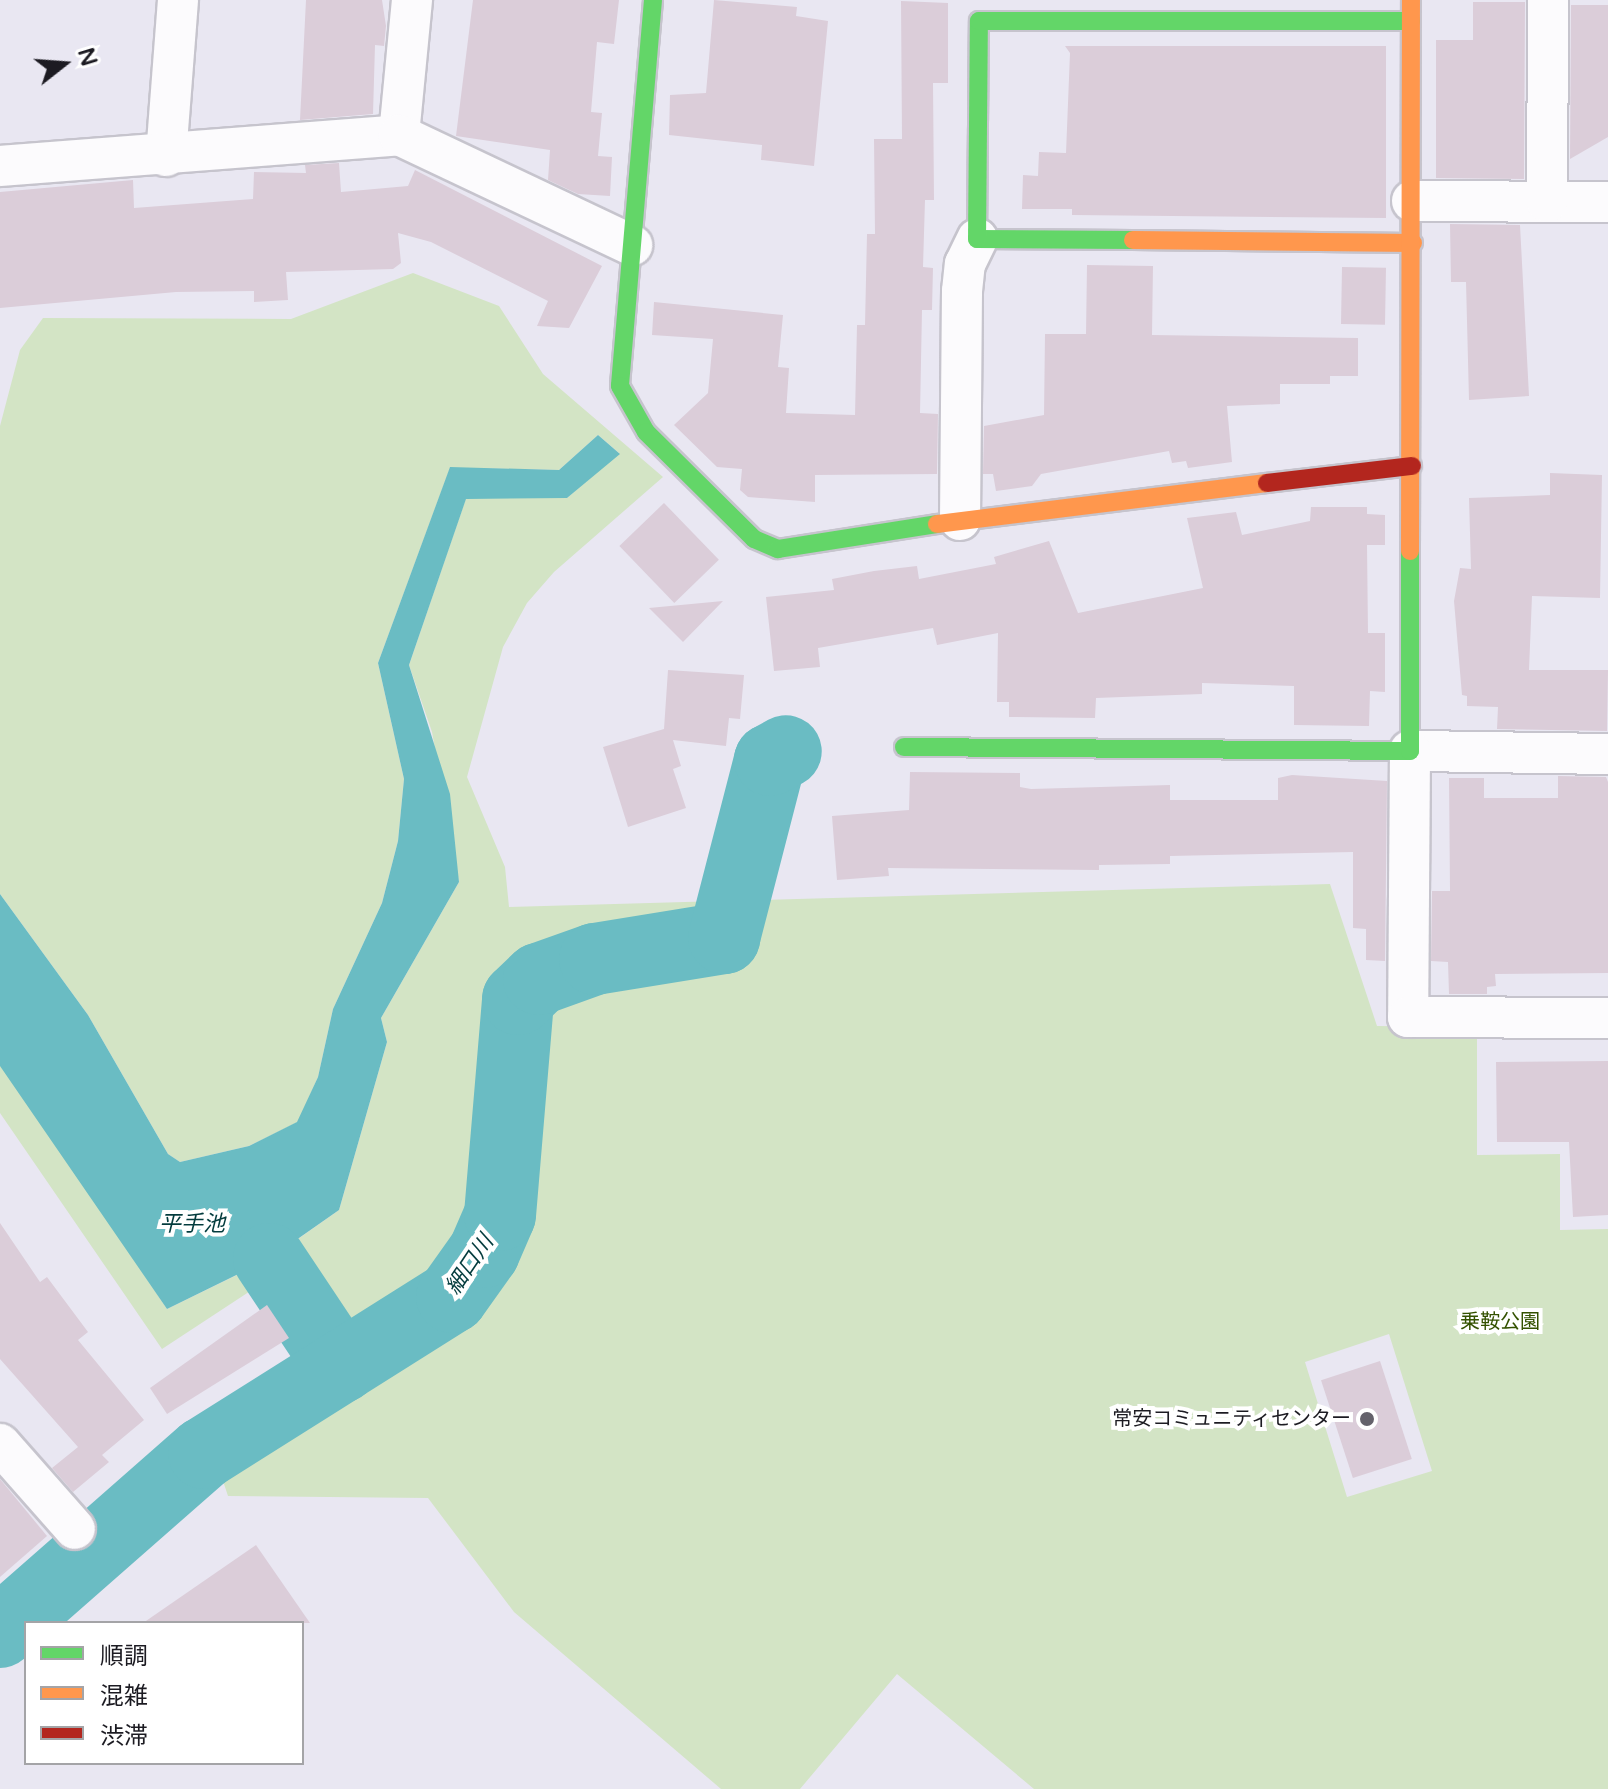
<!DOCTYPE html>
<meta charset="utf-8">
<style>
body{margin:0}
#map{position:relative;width:1608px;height:1789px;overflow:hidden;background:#e9e7f2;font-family:"Varela Round","Noto Sans JP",sans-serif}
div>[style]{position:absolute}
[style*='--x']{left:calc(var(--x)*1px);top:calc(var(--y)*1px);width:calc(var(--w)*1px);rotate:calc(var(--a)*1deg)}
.green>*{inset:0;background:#d3e4c5}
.water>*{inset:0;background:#6abcc3}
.river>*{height:72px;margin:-36px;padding:0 36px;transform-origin:36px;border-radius:36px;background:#6abcc3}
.building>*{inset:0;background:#dbcdd9;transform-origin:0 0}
.roads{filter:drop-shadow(2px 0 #c6c4cd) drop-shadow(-2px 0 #c6c4cd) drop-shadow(0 2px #c6c4cd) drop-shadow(0 -2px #c6c4cd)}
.street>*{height:40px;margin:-20px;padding:0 20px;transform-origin:20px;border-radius:20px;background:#fcfbfd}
.fast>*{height:18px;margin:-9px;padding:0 9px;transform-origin:9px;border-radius:9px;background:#63d668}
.slow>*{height:18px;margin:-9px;padding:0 9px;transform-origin:9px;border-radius:9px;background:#ff974d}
.jam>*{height:18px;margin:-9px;padding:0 9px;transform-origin:9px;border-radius:9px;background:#b3261e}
.dots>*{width:22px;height:22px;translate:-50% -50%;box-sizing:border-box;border:4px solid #fff;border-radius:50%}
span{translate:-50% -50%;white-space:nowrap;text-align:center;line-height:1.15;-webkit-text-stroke:8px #fff;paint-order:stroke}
.park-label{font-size:20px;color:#345201}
.poi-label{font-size:20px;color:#1c1b22}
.right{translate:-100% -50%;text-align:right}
.water-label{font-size:22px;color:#033b3d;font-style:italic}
.legend{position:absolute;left:24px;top:1621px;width:280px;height:144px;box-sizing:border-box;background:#fff;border:2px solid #a4a4a7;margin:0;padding:10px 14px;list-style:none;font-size:24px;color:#1c1b22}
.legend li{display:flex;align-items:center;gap:16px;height:40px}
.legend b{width:40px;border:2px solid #a4a4a7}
.north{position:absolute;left:24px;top:24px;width:80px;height:80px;-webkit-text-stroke:6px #fff;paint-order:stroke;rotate:73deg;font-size:22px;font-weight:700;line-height:32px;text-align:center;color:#1c1b22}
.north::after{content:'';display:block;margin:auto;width:28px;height:36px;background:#1c1b22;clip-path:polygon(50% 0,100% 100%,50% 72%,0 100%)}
</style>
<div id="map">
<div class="green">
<i style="clip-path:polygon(evenodd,413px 273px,499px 306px,543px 374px,663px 477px,554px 572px,527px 603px,503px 647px,467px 777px,505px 867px,509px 907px,1330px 884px,1377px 1026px,1477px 1027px,1477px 1155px,1560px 1154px,1560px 1230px,1608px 1229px,1608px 1789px,1034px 1789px,897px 1674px,800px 1789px,721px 1789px,514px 1612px,428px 1498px,228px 1496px,221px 1475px,268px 1383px,326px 1330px,278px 1253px,339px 1210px,387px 1042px,381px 1018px,459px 882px,432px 732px,409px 665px,466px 498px,567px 498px,619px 453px,598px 435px,559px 470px,450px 468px,378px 663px,404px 779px,398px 841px,382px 903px,333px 1009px,318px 1077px,298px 1122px,249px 1146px,180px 1162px,168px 1154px,88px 1015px,0 894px,0 426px,20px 350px,43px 318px,291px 319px,413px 273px,1389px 1334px,1432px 1471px,1347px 1497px,1305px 1362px,1389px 1334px)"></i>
<i style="clip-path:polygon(0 1060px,167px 1309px,247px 1270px,258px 1286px,162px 1349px,0 1113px)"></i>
</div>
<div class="water">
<i style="clip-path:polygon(598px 435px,620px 454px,567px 498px,466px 499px,409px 665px,450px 794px,459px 882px,381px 1018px,387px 1042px,339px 1210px,269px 1259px,167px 1309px,0 1066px,0 894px,88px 1015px,168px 1154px,180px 1162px,249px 1146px,297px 1122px,318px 1077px,333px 1009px,382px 903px,398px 841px,404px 779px,378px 663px,450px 467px,559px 470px)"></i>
</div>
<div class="river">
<i style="--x:269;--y:1259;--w:130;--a:56.3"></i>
<i style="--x:0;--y:1632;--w:271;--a:-41.3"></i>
<i style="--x:204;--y:1453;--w:293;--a:-32.2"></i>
<i style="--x:452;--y:1297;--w:55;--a:-54.6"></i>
<i style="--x:484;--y:1252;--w:40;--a:-66.6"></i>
<i style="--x:500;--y:1215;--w:217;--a:-85.2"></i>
<i style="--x:518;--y:999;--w:29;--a:-44"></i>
<i style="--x:539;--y:979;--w:59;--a:-19.7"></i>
<i style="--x:595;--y:959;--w:131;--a:-9.2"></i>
<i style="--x:724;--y:938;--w:184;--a:-75.5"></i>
<i style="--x:770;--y:760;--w:18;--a:-29"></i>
</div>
<div class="building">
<i style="clip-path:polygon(306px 0,382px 0,386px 26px,384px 46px,375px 45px,373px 114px,300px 120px)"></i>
<i style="clip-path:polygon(473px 0,619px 0,614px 44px,597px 42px,591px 112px,602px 113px,598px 156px,612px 157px,610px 196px,578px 194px,548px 180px,550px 150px,456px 136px)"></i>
<i style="clip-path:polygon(714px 0,797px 7px,796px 16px,828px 21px,814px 166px,761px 160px,762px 145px,669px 135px,670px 95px,706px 93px)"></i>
<i style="clip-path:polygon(901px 1px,948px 3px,948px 83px,933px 83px,934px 200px,925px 200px,923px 267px,933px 268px,932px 310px,922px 310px,920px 413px,938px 414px,937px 474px,815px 475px,815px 502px,748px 497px,740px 490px,742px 469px,717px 467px,674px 425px,708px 393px,713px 339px,652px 335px,654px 302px,783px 315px,778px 367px,789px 368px,786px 413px,855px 415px,857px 325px,865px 325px,867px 234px,875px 234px,874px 139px,902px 139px)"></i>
<i style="clip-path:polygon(1473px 2px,1525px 2px,1524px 179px,1436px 178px,1436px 40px,1473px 40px)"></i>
<i style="clip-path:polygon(1571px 5px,1608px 5px,1608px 137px,1570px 159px)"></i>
<i style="clip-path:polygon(1065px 46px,1386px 46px,1386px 218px,1072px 215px,1072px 209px,1022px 209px,1023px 175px,1038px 176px,1039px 152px,1066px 153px,1070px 53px)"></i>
<i style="clip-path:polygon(339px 163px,341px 192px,408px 186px,415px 170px,602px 266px,569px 328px,537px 326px,548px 301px,431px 242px,398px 233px,401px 263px,393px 269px,286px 272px,288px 300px,254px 302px,254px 291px,176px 292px,0 308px,0 192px,133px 180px,134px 208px,253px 199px,254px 172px,306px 173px,305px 165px)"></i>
<i style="clip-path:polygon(1450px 224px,1520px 225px,1529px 396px,1469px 400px,1466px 282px,1451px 282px)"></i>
<i style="clip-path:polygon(1087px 265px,1153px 266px,1152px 335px,1358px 338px,1358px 376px,1330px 376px,1330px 384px,1280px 384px,1280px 404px,1227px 406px,1232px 462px,1188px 468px,1186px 461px,1172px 463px,1169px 451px,1041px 474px,1032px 486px,996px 491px,993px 474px,983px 474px,984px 426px,1044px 415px,1045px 334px,1086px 334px)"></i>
<i style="left:1342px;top:267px;width:44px;height:57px;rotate:1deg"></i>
<i style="clip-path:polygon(1550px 473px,1602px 475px,1600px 598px,1532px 596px,1529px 670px,1608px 670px,1607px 731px,1497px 729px,1498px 707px,1467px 706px,1467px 696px,1462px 695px,1454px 601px,1460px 568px,1471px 569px,1469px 498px,1550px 495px)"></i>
<i style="left:664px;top:503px;width:79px;height:62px;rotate:46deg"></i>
<i style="clip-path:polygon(1311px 507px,1367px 507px,1367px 514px,1385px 515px,1385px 545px,1367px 545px,1368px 633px,1385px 633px,1385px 692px,1370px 691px,1369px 726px,1294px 725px,1294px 686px,1202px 683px,1202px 694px,1096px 698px,1095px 718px,1009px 717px,1009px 702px,997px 702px,998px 633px,937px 645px,933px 628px,818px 648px,820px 667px,774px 671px,766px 597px,834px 590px,832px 579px,874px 571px,917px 566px,919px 579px,996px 564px,994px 557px,1049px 541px,1078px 613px,1203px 588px,1187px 518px,1236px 512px,1242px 535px,1310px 521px)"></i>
<i style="clip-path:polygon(723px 601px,683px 642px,649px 608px)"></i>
<i style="clip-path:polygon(668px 670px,744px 675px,740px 719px,729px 718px,726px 746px,673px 740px,681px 766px,673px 769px,686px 808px,628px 827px,603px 747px,664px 729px)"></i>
<i style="clip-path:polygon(910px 772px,1020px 773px,1020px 787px,1031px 789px,1170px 785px,1170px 800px,1278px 800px,1278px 778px,1292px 775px,1387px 781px,1385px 961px,1366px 960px,1366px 929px,1353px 928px,1353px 852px,1170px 856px,1170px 864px,1099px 865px,1099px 870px,888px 868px,889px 876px,837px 880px,832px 816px,909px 810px)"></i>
<i style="clip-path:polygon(1558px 776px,1606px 777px,1608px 782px,1608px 973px,1495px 974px,1496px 986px,1487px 987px,1487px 994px,1449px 994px,1448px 962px,1431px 961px,1432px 891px,1450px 891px,1449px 778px,1484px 778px,1484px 798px,1558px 798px)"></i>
<i style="clip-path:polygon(1608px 1061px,1608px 1215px,1573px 1217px,1569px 1142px,1497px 1142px,1496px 1062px)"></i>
<i style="clip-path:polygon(0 1223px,40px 1282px,47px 1277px,88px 1332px,78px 1340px,144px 1420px,102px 1455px,109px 1462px,73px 1492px,52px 1468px,78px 1447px,0 1359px)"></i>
<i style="clip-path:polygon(267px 1305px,289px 1338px,167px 1414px,150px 1388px)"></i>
<i style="left:1380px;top:1361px;width:103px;height:62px;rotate:72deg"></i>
<i style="clip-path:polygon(0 1479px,47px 1536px,0 1577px)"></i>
<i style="clip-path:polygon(256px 1545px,310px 1623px,143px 1623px)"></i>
</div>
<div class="roads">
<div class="street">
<i style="--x:399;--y:135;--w:136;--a:-84.5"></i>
<i style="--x:166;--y:156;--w:156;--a:-85.6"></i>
<i style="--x:0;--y:166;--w:400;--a:-4.4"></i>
<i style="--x:399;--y:135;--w:258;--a:25.3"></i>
<i style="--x:1412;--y:201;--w:196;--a:0.3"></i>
<i style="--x:1547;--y:202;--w:202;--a:-89.7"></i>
<i style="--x:960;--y:520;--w:229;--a:-89.5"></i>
<i style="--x:962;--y:291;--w:27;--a:-84"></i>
<i style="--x:965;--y:264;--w:28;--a:-64"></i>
<i style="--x:1608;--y:754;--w:198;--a:-179.1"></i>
<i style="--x:1410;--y:751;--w:266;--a:90.4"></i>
<i style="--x:1408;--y:1017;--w:200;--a:0.3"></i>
<i style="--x:0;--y:1444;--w:113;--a:48.6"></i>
</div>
<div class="fast">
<i style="--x:653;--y:0;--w:387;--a:94.9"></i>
<i style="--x:620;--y:386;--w:53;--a:60.5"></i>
<i style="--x:646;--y:432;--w:152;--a:44.7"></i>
<i style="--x:754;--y:539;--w:26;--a:23"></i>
<i style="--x:778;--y:549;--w:161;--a:-8.9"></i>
<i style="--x:1133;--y:240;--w:156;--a:-179.6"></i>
<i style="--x:977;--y:239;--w:218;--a:-89.5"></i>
<i style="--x:979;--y:21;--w:432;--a:0"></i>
<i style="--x:904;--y:747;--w:506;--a:0.45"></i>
<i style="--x:1410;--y:751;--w:200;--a:-90"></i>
</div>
<div class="slow">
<i style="--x:1133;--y:240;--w:280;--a:0.6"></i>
<i style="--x:937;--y:524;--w:333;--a:-7.1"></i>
<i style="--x:1410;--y:551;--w:551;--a:-89.9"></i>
</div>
<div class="jam">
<i style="--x:1267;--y:483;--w:146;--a:-6.7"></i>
</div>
</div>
<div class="dots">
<i style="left:1367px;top:1419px;background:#64626b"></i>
</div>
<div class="park-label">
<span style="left:1500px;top:1322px">乗鞍公園</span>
</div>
<div class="poi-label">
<span class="right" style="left:1351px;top:1419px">常安コミュニティセンター</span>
</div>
<div class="water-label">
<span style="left:192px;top:1225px">平手池</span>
<span style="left:470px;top:1265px;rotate:-56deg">細口川</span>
</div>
<ul class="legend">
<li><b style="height:10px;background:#63d668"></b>順調</li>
<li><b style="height:10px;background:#ff974d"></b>混雑</li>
<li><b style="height:10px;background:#b3261e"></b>渋滞</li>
</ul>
<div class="north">N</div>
</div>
